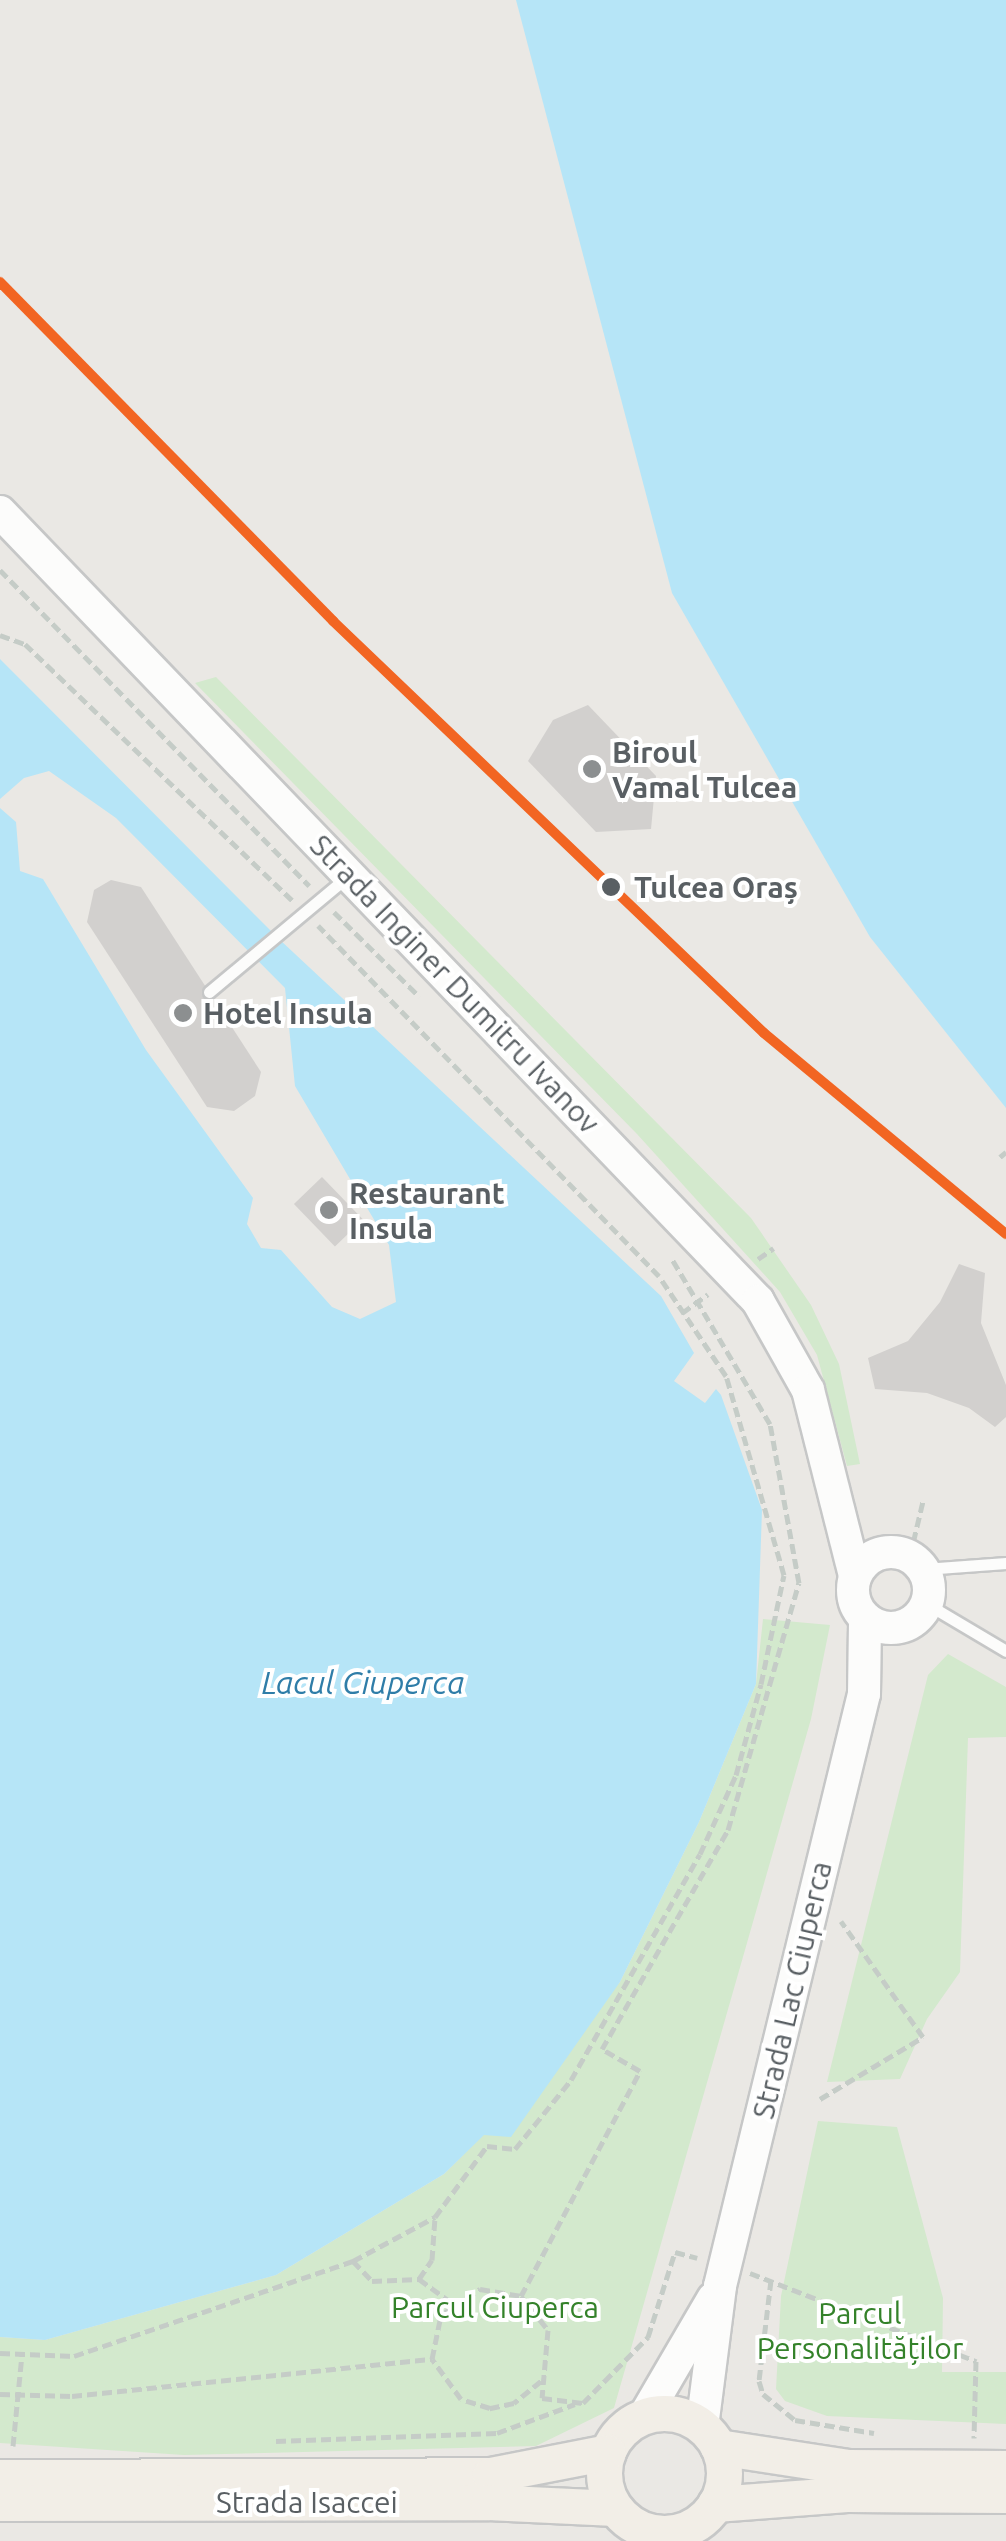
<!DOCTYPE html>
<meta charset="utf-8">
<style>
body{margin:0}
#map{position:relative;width:1006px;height:2541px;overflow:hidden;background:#eae8e4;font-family:Ubuntu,sans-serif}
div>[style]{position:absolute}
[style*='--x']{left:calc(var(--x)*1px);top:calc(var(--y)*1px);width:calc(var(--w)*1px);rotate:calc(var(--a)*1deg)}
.green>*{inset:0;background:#d3e9cd}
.water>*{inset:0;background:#b6e5f7}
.building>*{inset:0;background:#d2d0ce;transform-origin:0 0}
.path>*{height:5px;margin-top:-2.5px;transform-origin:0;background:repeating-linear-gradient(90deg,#c5ccc7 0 10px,transparent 0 15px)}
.roads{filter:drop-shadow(2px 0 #c6c7c7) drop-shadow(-2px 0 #c6c7c7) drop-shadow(0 2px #c6c7c7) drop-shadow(0 -2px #c6c7c7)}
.lane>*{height:11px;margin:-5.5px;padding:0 5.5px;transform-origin:5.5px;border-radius:5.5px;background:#fcfcfb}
.secondary>*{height:32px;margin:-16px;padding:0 16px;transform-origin:16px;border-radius:16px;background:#fcfcfb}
.secondary>.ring{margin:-16px;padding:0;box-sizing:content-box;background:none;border:32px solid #fcfcfb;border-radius:50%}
.primary>*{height:35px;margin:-17.5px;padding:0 17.5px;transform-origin:17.5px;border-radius:17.5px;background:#f2eee7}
.primary>.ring{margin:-17.5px;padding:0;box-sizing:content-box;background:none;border:35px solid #f2eee7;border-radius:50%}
.rail-1>*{height:10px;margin:-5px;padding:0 5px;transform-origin:5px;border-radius:5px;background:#f26522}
.dots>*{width:28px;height:28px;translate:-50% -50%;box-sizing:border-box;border:5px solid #fff;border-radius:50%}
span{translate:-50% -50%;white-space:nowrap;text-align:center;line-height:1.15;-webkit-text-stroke:8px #fff;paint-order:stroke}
.poi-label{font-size:30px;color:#595f63;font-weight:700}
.left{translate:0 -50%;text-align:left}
.stop-label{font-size:30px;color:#595f63;font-weight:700}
.street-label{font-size:30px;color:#595f63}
.park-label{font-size:30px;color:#34822a}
.water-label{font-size:32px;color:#2f7da8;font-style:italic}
</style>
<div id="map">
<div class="green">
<i style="clip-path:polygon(216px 677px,751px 1218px,811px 1305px,839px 1364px,860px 1464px,847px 1466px,817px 1355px,780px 1292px,637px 1134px,195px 683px)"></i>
<i style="clip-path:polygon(763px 1619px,830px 1625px,811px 1719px,614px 2408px,536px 2446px,184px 2455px,0 2443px,0 2337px,45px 2340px,276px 2275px,444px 2174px,484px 2134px,620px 1982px,699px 1822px,756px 1684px)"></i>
<i style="clip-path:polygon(948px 1654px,1006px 1687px,1006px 1737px,968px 1738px,960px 1972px,927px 2019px,900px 2079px,827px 2082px,928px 1675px)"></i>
<i style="clip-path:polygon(818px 2121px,897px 2127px,943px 2298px,942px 2372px,1006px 2372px,1006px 2424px,827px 2416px,785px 2401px,776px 2389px,781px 2296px)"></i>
</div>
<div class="water">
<i style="clip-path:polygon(516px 0,1006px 0,1006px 1108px,870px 937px,672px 593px)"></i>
<i style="clip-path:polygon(0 659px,279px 939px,661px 1296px,694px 1353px,674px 1381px,705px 1403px,716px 1389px,721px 1395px,762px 1510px,756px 1684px,699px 1822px,620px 1982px,511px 2137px,484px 2135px,444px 2174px,276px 2275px,45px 2340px,0 2337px,0 808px,16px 822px,20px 871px,43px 879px,146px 1050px,253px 1198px,247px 1224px,261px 1248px,281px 1250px,332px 1307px,360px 1319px,396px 1302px,389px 1245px,295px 1086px,285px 988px,116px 818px,49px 771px,24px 778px,0 799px)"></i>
</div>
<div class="building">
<i style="clip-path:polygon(588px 705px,656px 776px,651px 829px,596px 832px,528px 761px,553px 720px)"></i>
<i style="clip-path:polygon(111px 880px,141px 887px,261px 1072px,255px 1096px,234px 1111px,207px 1107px,87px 922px,94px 890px)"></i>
<i style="left:322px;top:1177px;width:59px;height:39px;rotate:46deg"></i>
<i style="clip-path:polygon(959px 1264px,985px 1273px,981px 1323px,1006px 1385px,1006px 1417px,995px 1427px,969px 1408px,927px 1393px,875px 1389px,868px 1358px,908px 1341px,940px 1302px)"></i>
</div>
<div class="path">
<i style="--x:0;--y:570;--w:442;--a:45.6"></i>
<i style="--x:0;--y:635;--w:27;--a:20"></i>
<i style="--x:25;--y:644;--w:370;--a:43.8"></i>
<i style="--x:334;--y:912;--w:120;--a:44.7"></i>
<i style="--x:1000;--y:1157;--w:8;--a:-40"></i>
<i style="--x:758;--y:1259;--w:19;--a:-35"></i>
<i style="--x:682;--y:1313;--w:32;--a:-36"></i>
<i style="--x:910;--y:1556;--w:57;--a:-76.7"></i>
<i style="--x:820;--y:2099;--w:120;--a:-31"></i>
<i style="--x:923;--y:2037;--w:142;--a:-125.3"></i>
<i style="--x:353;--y:2261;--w:28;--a:46"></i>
<i style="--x:372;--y:2281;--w:47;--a:-2.4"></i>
<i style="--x:419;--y:2279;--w:41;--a:36"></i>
<i style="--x:750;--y:2273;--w:243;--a:21.3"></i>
<i style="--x:976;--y:2361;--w:77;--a:91.5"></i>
<i style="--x:419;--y:2279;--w:23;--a:-56"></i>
<i style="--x:432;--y:2260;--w:43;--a:-86"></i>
<i style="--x:771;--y:2280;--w:102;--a:96.8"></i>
<i style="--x:759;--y:2381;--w:14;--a:73"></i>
<i style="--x:763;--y:2394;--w:41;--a:39.1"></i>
<i style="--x:795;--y:2420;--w:80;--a:9.3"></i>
<i style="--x:521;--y:2296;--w:255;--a:-62.1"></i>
<i style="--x:640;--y:2071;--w:44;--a:-149.9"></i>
<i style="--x:602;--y:2049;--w:253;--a:-60.1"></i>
<i style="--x:728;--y:1830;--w:257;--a:-74"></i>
<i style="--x:799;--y:1583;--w:162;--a:-100.3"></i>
<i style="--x:770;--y:1424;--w:192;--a:-120.7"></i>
<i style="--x:0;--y:2353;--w:74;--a:2.3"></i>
<i style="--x:74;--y:2356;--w:295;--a:-18.8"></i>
<i style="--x:353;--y:2261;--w:93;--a:-28.2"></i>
<i style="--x:435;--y:2217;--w:88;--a:-53.8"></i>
<i style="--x:487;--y:2146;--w:28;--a:6"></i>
<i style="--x:515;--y:2149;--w:89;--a:-50.9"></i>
<i style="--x:571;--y:2080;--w:260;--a:-60.3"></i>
<i style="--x:700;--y:1854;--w:87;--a:-65.5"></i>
<i style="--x:736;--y:1775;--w:94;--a:-74.6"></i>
<i style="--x:761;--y:1684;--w:111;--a:-78.1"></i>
<i style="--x:784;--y:1575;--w:207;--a:-106.2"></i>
<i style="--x:726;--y:1376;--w:120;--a:-123.8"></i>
<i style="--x:659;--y:1276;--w:489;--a:-134.2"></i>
<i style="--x:541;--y:2381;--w:35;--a:141"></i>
<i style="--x:514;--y:2403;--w:25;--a:168"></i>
<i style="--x:490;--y:2408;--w:30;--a:-163"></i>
<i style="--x:461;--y:2399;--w:49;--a:-125.9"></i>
<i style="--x:432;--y:2359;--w:45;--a:-78.4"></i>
<i style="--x:441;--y:2315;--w:47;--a:-33.7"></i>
<i style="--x:480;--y:2289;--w:42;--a:9.7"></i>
<i style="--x:521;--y:2296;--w:43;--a:51.5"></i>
<i style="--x:548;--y:2330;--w:68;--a:95"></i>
<i style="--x:542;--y:2398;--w:41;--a:7"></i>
<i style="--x:583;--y:2403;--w:93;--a:-45.4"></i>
<i style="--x:648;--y:2337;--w:89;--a:-72.4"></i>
<i style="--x:675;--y:2252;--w:23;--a:15"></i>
<i style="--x:0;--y:2394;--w:72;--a:1.6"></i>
<i style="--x:72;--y:2396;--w:362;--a:-5.9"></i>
<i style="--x:276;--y:2441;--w:221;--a:-2.1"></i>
<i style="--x:497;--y:2433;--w:83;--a:-20.4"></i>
<i style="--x:13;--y:2446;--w:92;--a:-84.4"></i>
</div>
<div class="roads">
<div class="lane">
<i style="--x:209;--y:992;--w:178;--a:-39.8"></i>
<i style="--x:924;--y:1569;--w:82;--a:-4.2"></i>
<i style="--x:927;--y:1604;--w:92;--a:30.7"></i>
</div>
<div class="secondary">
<i style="--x:0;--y:512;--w:1094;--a:46.15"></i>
<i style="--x:758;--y:1301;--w:102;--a:60.7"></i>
<i style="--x:808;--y:1390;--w:192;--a:75.8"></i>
<i class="ring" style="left:853px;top:1552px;width:44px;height:44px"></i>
<i style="--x:644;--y:2417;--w:137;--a:-59.7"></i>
<i style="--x:702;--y:2427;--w:142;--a:-82.7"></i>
<i style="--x:720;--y:2286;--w:609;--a:-76.33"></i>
<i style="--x:864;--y:1694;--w:76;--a:-89.2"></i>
<i style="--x:672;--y:2541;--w:9;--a:-90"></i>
</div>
<div class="primary">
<i class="ring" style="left:604px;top:2413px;width:85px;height:85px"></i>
<i style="--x:718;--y:2447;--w:132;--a:8.7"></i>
<i style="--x:848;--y:2467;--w:158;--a:0.4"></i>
<i style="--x:0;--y:2477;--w:490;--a:-0.2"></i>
<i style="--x:490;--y:2475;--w:120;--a:-11"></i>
<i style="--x:0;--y:2503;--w:488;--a:-0.1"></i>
<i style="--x:488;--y:2502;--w:127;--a:2.7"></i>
<i style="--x:715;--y:2504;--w:132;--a:-4.3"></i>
<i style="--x:847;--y:2494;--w:159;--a:0.4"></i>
</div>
</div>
<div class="rail-1">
<i style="--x:0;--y:282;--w:475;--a:45.5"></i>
<i style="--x:333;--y:621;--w:596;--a:43.71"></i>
<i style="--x:764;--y:1033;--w:315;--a:39.7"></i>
</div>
<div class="dots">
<i style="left:592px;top:769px;background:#8c8f90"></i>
<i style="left:611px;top:887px;background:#595f63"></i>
<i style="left:183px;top:1013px;background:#8c8f90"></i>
<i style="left:329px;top:1210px;background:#8c8f90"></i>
</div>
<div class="poi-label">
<span class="left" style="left:612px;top:769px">Biroul<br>Vamal Tulcea</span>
<span class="left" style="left:203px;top:1013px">Hotel Insula</span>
<span class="left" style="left:349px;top:1210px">Restaurant<br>Insula</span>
</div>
<div class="stop-label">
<span class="left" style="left:634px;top:887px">Tulcea Oraș</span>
</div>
<div class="street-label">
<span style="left:455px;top:984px;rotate:46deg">Strada Inginer Dumitru Ivanov</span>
<span style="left:792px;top:1990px;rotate:-77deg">Strada Lac Ciuperca</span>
<span style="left:307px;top:2502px">Strada Isaccei</span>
</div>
<div class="park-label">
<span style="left:495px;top:2307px">Parcul Ciuperca</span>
<span style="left:860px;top:2330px">Parcul<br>Personalităților</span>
</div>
<div class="water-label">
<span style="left:363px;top:1682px">Lacul Ciuperca</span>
</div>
</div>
